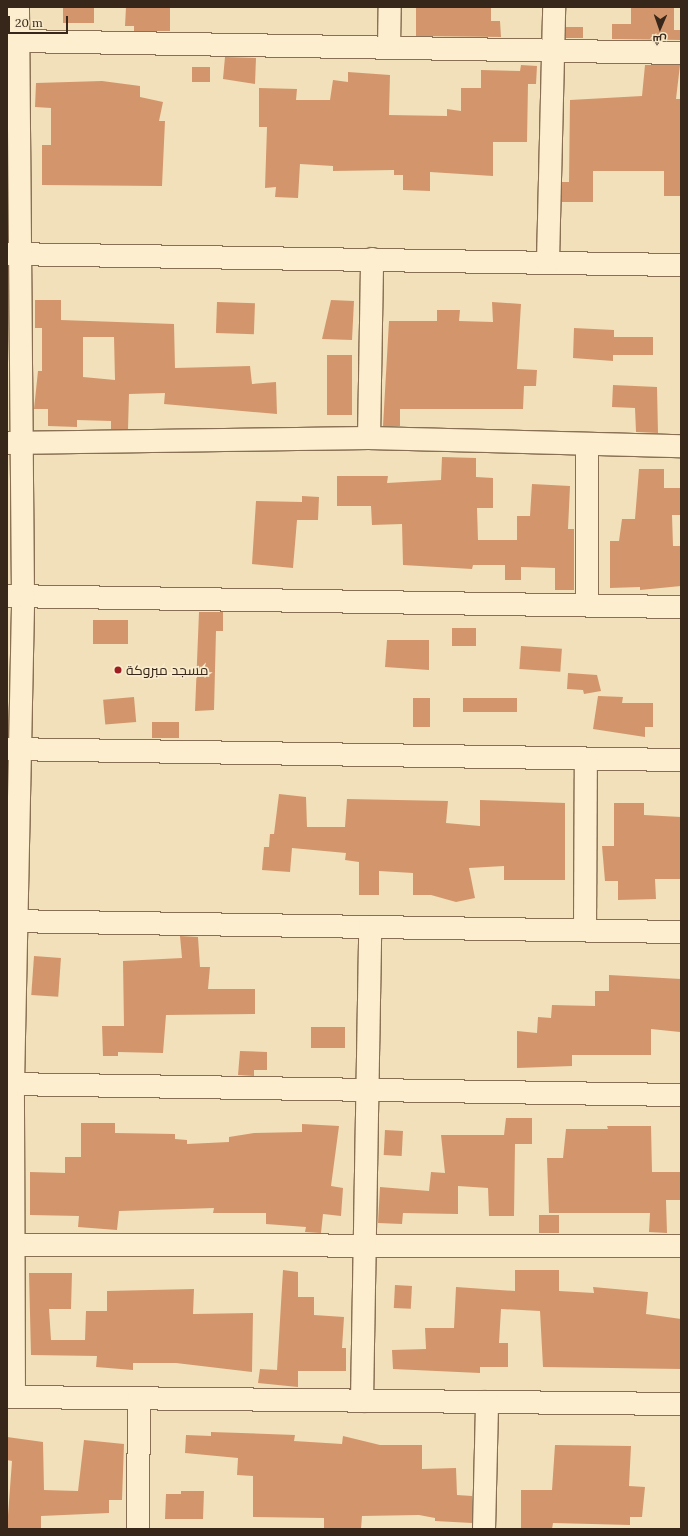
<!DOCTYPE html>
<meta charset="utf-8">
<style>
body{margin:0}
#map{position:relative;width:688px;height:1536px;overflow:hidden;background:#f1e0ba;font-family:Lora,Cairo,serif}
div>[style]{position:absolute}
[style*='--x']{left:calc(var(--x)*1px);top:calc(var(--y)*1px);width:calc(var(--w)*1px);rotate:calc(var(--a)*1deg)}
.building>*{inset:0;background:#d3966c;transform-origin:0 0}
.roads{filter:drop-shadow(1px 0 #896f53) drop-shadow(-1px 0 #896f53) drop-shadow(0 1px #896f53) drop-shadow(0 -1px #896f53)}
.minor>*{height:22px;margin:-11px;padding:0 11px;transform-origin:11px;border-radius:11px;background:#fceece}
.dots>*{width:11px;height:11px;translate:-50% -50%;box-sizing:border-box;border:2px solid #f8eaca;border-radius:50%}
span{translate:-50% -50%;white-space:nowrap;text-align:center;line-height:1.15;-webkit-text-stroke:3.5px #f8eaca;paint-order:stroke}
.poi-label{font-size:14px;color:#37271a}
.left{translate:0 -50%;text-align:left}
.frame{position:absolute;inset:0;border:8px solid #37271a;pointer-events:none}
.north{position:absolute;left:640px;top:8px;width:40px;height:40px;-webkit-text-stroke:3px #f8eaca;paint-order:stroke;rotate:182deg;font-size:11px;font-weight:700;line-height:16px;text-align:center;color:#37271a}
.north::after{content:'';display:block;margin:auto;width:14px;height:18px;background:#37271a;clip-path:polygon(50% 0,100% 100%,50% 72%,0 100%)}
.scale{position:absolute;left:8px;top:16px;width:60px;height:18px;box-sizing:border-box;border:2px solid #37271a;border-top:0;padding-left:5px;font-size:12px;line-height:14px;white-space:nowrap;color:#37271a;-webkit-text-stroke:3px #f8eaca;paint-order:stroke}
</style>
<div id="map">
<div class="building">
<i style="left:63px;top:7px;width:31px;height:16px"></i>
<i style="clip-path:polygon(126px 7px,170px 7px,170px 31px,134px 31px,134px 26px,125px 26px)"></i>
<i style="clip-path:polygon(416px 7px,491px 7px,491px 21px,500px 21px,501px 37px,416px 36px)"></i>
<i style="clip-path:polygon(631px 7px,674px 7px,674px 30px,681px 30px,681px 40px,612px 39px,612px 24px,631px 24px)"></i>
<i style="left:566px;top:27px;width:17px;height:11px"></i>
<i style="clip-path:polygon(225px 57px,256px 58px,255px 84px,223px 79px)"></i>
<i style="clip-path:polygon(521px 65px,537px 66px,536px 84px,528px 84px,527px 142px,493px 142px,493px 176px,430px 172px,430px 191px,403px 190px,403px 175px,394px 175px,394px 170px,333px 171px,333px 166px,300px 164px,298px 198px,275px 197px,276px 187px,265px 188px,267px 127px,259px 127px,259px 88px,297px 89px,296px 100px,330px 100px,333px 80px,348px 82px,348px 72px,390px 75px,389px 115px,447px 116px,447px 109px,461px 111px,461px 88px,481px 88px,481px 70px,520px 71px)"></i>
<i style="clip-path:polygon(645px 65px,680px 65px,676px 99px,681px 99px,681px 196px,664px 196px,664px 171px,593px 171px,593px 202px,562px 202px,562px 182px,569px 182px,570px 100px,642px 96px)"></i>
<i style="left:192px;top:67px;width:18px;height:15px"></i>
<i style="clip-path:polygon(102px 81px,140px 86px,140px 97px,163px 102px,159px 121px,165px 121px,162px 186px,42px 185px,42px 145px,51px 145px,51px 108px,35px 107px,36px 83px)"></i>
<i style="clip-path:polygon(evenodd,35px 300px,61px 300px,61px 320px,174px 324px,175px 368px,250px 366px,252px 384px,276px 382px,277px 414px,164px 404px,165px 393px,129px 394px,128px 429px,111px 429px,111px 421px,77px 420px,77px 427px,48px 426px,48px 409px,34px 409px,38px 371px,42px 371px,42px 328px,35px 328px,35px 300px,83px 337px,114px 337px,115px 380px,83px 377px,83px 337px)"></i>
<i style="clip-path:polygon(331px 300px,354px 301px,352px 340px,322px 339px)"></i>
<i style="left:217px;top:302px;width:38px;height:31px;rotate:2deg"></i>
<i style="clip-path:polygon(492px 302px,521px 304px,517px 369px,537px 370px,536px 386px,524px 386px,523px 409px,400px 409px,400px 426px,383px 426px,389px 321px,437px 321px,437px 310px,460px 310px,459px 321px,493px 322px)"></i>
<i style="clip-path:polygon(574px 328px,614px 330px,614px 337px,653px 337px,653px 355px,613px 355px,613px 361px,573px 358px)"></i>
<i style="left:352px;top:355px;width:60px;height:25px;rotate:90deg"></i>
<i style="clip-path:polygon(613px 385px,657px 387px,658px 433px,636px 432px,635px 408px,612px 407px)"></i>
<i style="clip-path:polygon(442px 457px,476px 458px,476px 477px,493px 478px,493px 508px,477px 508px,478px 540px,517px 540px,517px 516px,530px 516px,532px 484px,570px 486px,568px 529px,574px 529px,574px 590px,555px 590px,555px 568px,521px 567px,521px 580px,505px 580px,505px 565px,473px 565px,472px 569px,403px 565px,402px 524px,372px 525px,371px 506px,337px 506px,337px 476px,388px 476px,387px 483px,441px 480px)"></i>
<i style="clip-path:polygon(639px 469px,664px 469px,664px 488px,681px 488px,681px 515px,672px 515px,673px 546px,681px 546px,681px 586px,640px 590px,640px 587px,610px 588px,610px 541px,619px 541px,622px 519px,635px 519px)"></i>
<i style="clip-path:polygon(302px 496px,319px 497px,318px 520px,297px 520px,293px 568px,252px 564px,256px 501px,302px 502px)"></i>
<i style="clip-path:polygon(199px 612px,223px 612px,223px 631px,216px 631px,214px 710px,195px 711px)"></i>
<i style="left:128px;top:620px;width:24px;height:35px;rotate:90deg"></i>
<i style="left:452px;top:628px;width:24px;height:18px"></i>
<i style="clip-path:polygon(387px 640px,429px 640px,429px 670px,385px 667px)"></i>
<i style="left:521px;top:646px;width:41px;height:23px;rotate:4deg"></i>
<i style="clip-path:polygon(568px 673px,597px 675px,601px 691px,584px 694px,583px 690px,567px 689px)"></i>
<i style="clip-path:polygon(598px 696px,623px 697px,622px 703px,653px 703px,653px 727px,645px 727px,645px 737px,593px 729px)"></i>
<i style="left:134px;top:697px;width:25px;height:31px;rotate:85deg"></i>
<i style="left:413px;top:698px;width:17px;height:29px"></i>
<i style="left:463px;top:698px;width:54px;height:14px"></i>
<i style="left:179px;top:722px;width:16px;height:27px;rotate:90deg"></i>
<i style="clip-path:polygon(279px 794px,306px 797px,307px 827px,345px 827px,347px 799px,448px 801px,446px 823px,480px 826px,480px 800px,565px 803px,565px 880px,504px 880px,504px 866px,469px 868px,475px 898px,456px 902px,431px 895px,413px 895px,413px 873px,379px 871px,379px 895px,359px 895px,359px 862px,345px 860px,346px 853px,292px 848px,290px 872px,262px 870px,264px 847px,269px 847px,270px 834px,274px 834px)"></i>
<i style="clip-path:polygon(614px 803px,644px 803px,644px 815px,681px 817px,681px 879px,655px 879px,656px 899px,618px 900px,618px 881px,605px 881px,602px 846px,614px 846px)"></i>
<i style="clip-path:polygon(180px 936px,198px 937px,200px 967px,210px 967px,208px 989px,255px 989px,255px 1014px,166px 1015px,163px 1053px,118px 1052px,118px 1056px,103px 1056px,102px 1026px,124px 1026px,123px 961px,182px 958px)"></i>
<i style="left:34px;top:956px;width:27px;height:39px;rotate:4deg"></i>
<i style="clip-path:polygon(609px 975px,681px 979px,680px 1032px,651px 1029px,651px 1055px,572px 1055px,572px 1066px,517px 1068px,517px 1031px,537px 1033px,538px 1017px,551px 1018px,552px 1005px,595px 1006px,595px 991px,609px 991px)"></i>
<i style="left:311px;top:1027px;width:34px;height:21px"></i>
<i style="clip-path:polygon(240px 1051px,267px 1052px,267px 1070px,254px 1070px,254px 1076px,238px 1075px)"></i>
<i style="clip-path:polygon(506px 1118px,532px 1118px,532px 1144px,515px 1144px,514px 1216px,489px 1216px,488px 1188px,458px 1186px,458px 1214px,403px 1213px,402px 1224px,378px 1223px,380px 1187px,429px 1191px,431px 1172px,445px 1173px,441px 1135px,504px 1135px)"></i>
<i style="clip-path:polygon(81px 1123px,115px 1123px,115px 1133px,175px 1134px,175px 1139px,187px 1140px,187px 1144px,229px 1142px,229px 1137px,254px 1133px,302px 1132px,302px 1124px,339px 1126px,331px 1186px,343px 1188px,341px 1216px,323px 1214px,321px 1233px,305px 1232px,306px 1227px,266px 1224px,266px 1213px,213px 1213px,214px 1208px,119px 1211px,117px 1230px,78px 1227px,79px 1216px,30px 1215px,30px 1172px,65px 1173px,65px 1157px,81px 1157px)"></i>
<i style="clip-path:polygon(607px 1126px,651px 1126px,652px 1172px,681px 1172px,681px 1200px,666px 1200px,667px 1233px,649px 1232px,650px 1213px,549px 1213px,547px 1158px,563px 1158px,566px 1129px,608px 1129px)"></i>
<i style="left:385px;top:1130px;width:18px;height:25px;rotate:3deg"></i>
<i style="left:539px;top:1215px;width:20px;height:18px"></i>
<i style="clip-path:polygon(283px 1270px,298px 1272px,298px 1297px,314px 1297px,314px 1315px,344px 1317px,342px 1348px,346px 1348px,346px 1371px,298px 1371px,298px 1387px,258px 1383px,260px 1369px,277px 1370px)"></i>
<i style="clip-path:polygon(515px 1270px,559px 1270px,559px 1291px,594px 1293px,593px 1287px,648px 1292px,646px 1314px,681px 1319px,681px 1369px,543px 1367px,540px 1311px,501px 1309px,499px 1343px,508px 1343px,508px 1367px,480px 1367px,480px 1373px,393px 1369px,392px 1350px,426px 1349px,425px 1328px,454px 1328px,456px 1287px,515px 1291px)"></i>
<i style="clip-path:polygon(29px 1273px,72px 1273px,71px 1309px,49px 1309px,51px 1340px,85px 1340px,86px 1311px,107px 1311px,107px 1291px,194px 1289px,193px 1314px,253px 1313px,252px 1372px,176px 1363px,133px 1363px,133px 1370px,96px 1367px,97px 1356px,31px 1355px)"></i>
<i style="left:395px;top:1285px;width:17px;height:23px;rotate:3deg"></i>
<i style="clip-path:polygon(211px 1432px,295px 1435px,294px 1441px,342px 1444px,343px 1436px,380px 1445px,422px 1445px,422px 1469px,456px 1468px,457px 1495px,472px 1496px,472px 1523px,435px 1521px,435px 1518px,419px 1515px,362px 1516px,361px 1529px,324px 1529px,324px 1518px,253px 1517px,253px 1476px,237px 1475px,238px 1458px,185px 1453px,186px 1435px,211px 1436px)"></i>
<i style="clip-path:polygon(7px 1437px,43px 1442px,44px 1490px,78px 1491px,84px 1440px,124px 1444px,122px 1500px,109px 1500px,109px 1513px,41px 1516px,41px 1529px,7px 1529px,12px 1461px,7px 1460px)"></i>
<i style="clip-path:polygon(555px 1445px,631px 1446px,629px 1486px,645px 1487px,642px 1517px,630px 1517px,630px 1525px,553px 1523px,552px 1529px,521px 1529px,521px 1490px,552px 1490px)"></i>
<i style="clip-path:polygon(181px 1491px,204px 1491px,203px 1519px,165px 1519px,166px 1494px,181px 1494px)"></i>
</div>
<div class="roads">
<div class="minor">
<i style="--x:18;--y:41;--w:663;--a:1.04"></i>
<i style="--x:389;--y:46;--w:39;--a:-89"></i>
<i style="--x:8;--y:254;--w:673;--a:0.94"></i>
<i style="--x:548;--y:261;--w:254;--a:-88.6"></i>
<i style="--x:369;--y:438;--w:179;--a:-89"></i>
<i style="--x:7;--y:443;--w:362;--a:-0.8"></i>
<i style="--x:369;--y:438;--w:312;--a:1.5"></i>
<i style="--x:587;--y:445;--w:160;--a:90"></i>
<i style="--x:7;--y:596;--w:674;--a:0.94"></i>
<i style="--x:7;--y:749;--w:674;--a:0.94"></i>
<i style="--x:7;--y:921;--w:674;--a:0.94"></i>
<i style="--x:585;--y:928;--w:167;--a:-89.7"></i>
<i style="--x:7;--y:1084;--w:674;--a:0.94"></i>
<i style="--x:7;--y:1245;--w:674;--a:0.09"></i>
<i style="--x:7;--y:1397;--w:7;--a:0"></i>
<i style="--x:14;--y:1397;--w:313;--a:-90.2"></i>
<i style="--x:13;--y:1084;--w:488;--a:-88.8"></i>
<i style="--x:23;--y:596;--w:589;--a:-90.49"></i>
<i style="--x:14;--y:1397;--w:667;--a:0.6"></i>
<i style="--x:362;--y:1401;--w:474;--a:-89"></i>
<i style="--x:138;--y:1529;--w:129;--a:-89.6"></i>
<i style="--x:484;--y:1529;--w:127;--a:-88.6"></i>
</div>
</div>
<div class="dots">
<i style="left:118px;top:670px;background:#9d1e20"></i>
</div>
<div class="poi-label">
<span class="left" style="left:126px;top:670px">مسجد مبروكة</span>
</div>
<div class="frame"></div>
<div class="north">ش</div>
<div class="scale">20 m</div>
</div>
